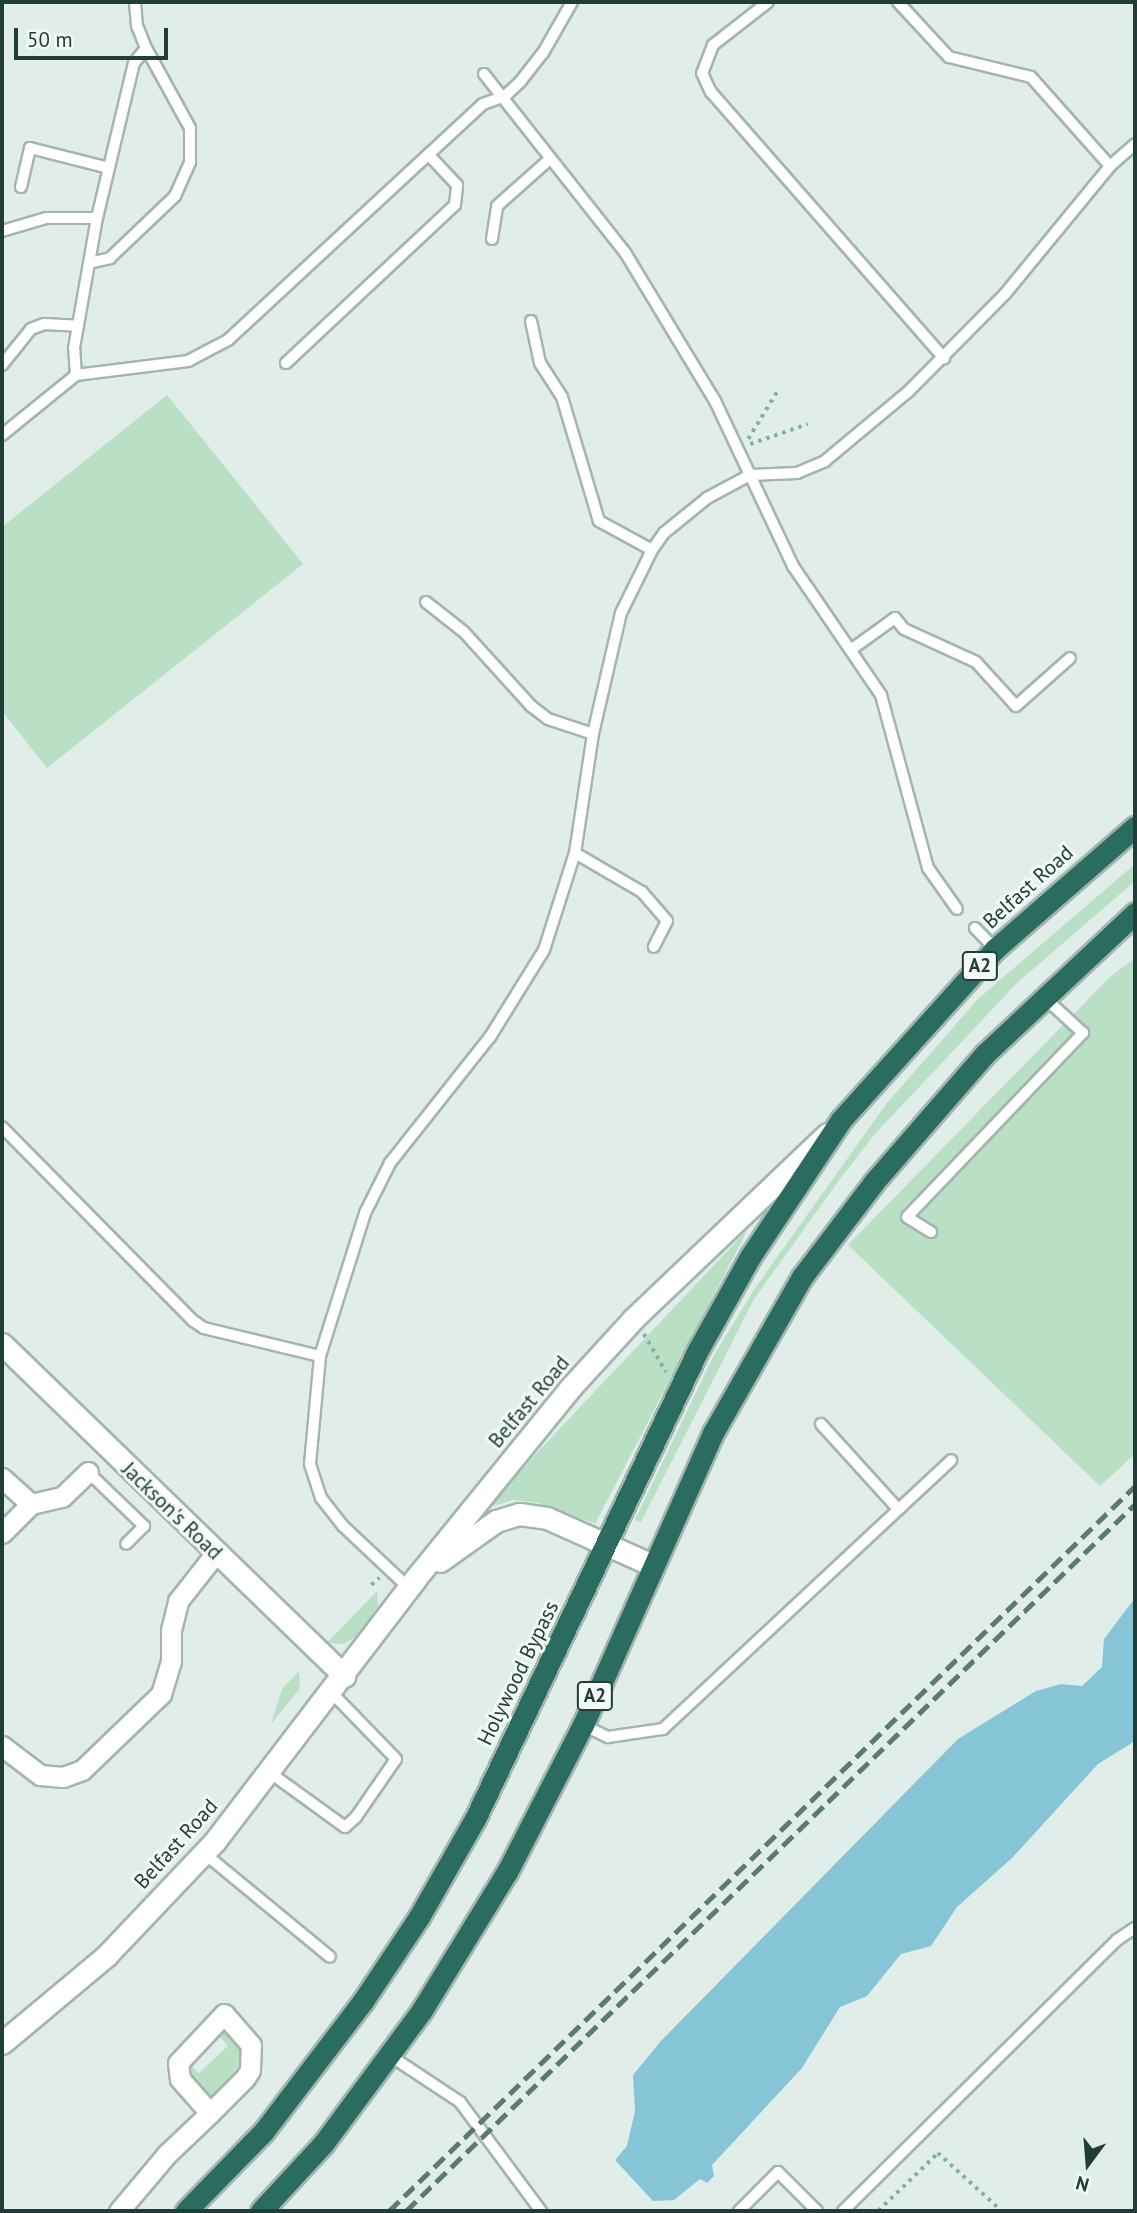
<!DOCTYPE html>
<style>
body{margin:0}
#map{position:relative;width:1137px;height:2213px;overflow:hidden;background:#e1ede8;font-family:"PT Sans",sans-serif}
div>[style]{position:absolute}
[style*='--x']{left:calc(var(--x)*1px);top:calc(var(--y)*1px);width:calc(var(--w)*1px);rotate:calc(var(--a)*1deg)}
.green>*{inset:0;background:#b9dfc5}
.water>*{inset:0;background:#86c5d5}
.path>*{height:3.5px;margin-top:-1.75px;transform-origin:0;background:repeating-linear-gradient(90deg,#80b2a4 0 3.5px,transparent 0 8.5px)}
.roads{filter:drop-shadow(2px 0 #a3b5af) drop-shadow(-2px 0 #a3b5af) drop-shadow(0 2px #a3b5af) drop-shadow(0 -2px #a3b5af)}
.lane>*{height:10px;margin:-5px;padding:0 5px;transform-origin:5px;border-radius:5px;background:#fff}
.street>*{height:19px;margin:-9.5px;padding:0 9.5px;transform-origin:9.5px;border-radius:9.5px;background:#fff}
.secondary>*{height:21px;margin:-10.5px;padding:0 10.5px;transform-origin:10.5px;border-radius:10.5px;background:#fff}
.highway>*{height:21px;margin:-10.5px;padding:0 10.5px;transform-origin:10.5px;border-radius:10.5px;background:#2b6c61}
.rail>*{height:5px;margin-top:-2.5px;transform-origin:0;background:repeating-linear-gradient(90deg,#5b7a73 0 14px,transparent 0 21px)}
span{translate:-50% -50%;white-space:nowrap;text-align:center;line-height:1.15;-webkit-text-stroke:6px #f2f9f6;paint-order:stroke}
.shield-label span{padding:2px 5px;background:#f2f9f6;border:2px solid;border-radius:5px;-webkit-text-stroke-width:0}
.shield-label{font-size:19px;color:#203e37;font-weight:700}
.street-label{font-size:21px;color:#203e37}
.frame{position:absolute;inset:0;border:4px solid #203e37;pointer-events:none}
.north{position:absolute;left:1053px;top:2129px;width:70px;height:70px;-webkit-text-stroke:5px #f2f9f6;paint-order:stroke;rotate:196deg;font-size:19px;font-weight:700;line-height:28px;text-align:center;color:#203e37}
.north::after{content:'';display:block;margin:auto;width:24px;height:32px;background:#203e37;clip-path:polygon(50% 0,100% 100%,50% 72%,0 100%)}
.scale{position:absolute;left:14px;top:28px;width:154px;height:32px;box-sizing:border-box;border:4px solid #203e37;border-top:0;padding-left:9px;font-size:21px;line-height:24px;white-space:nowrap;color:#203e37;-webkit-text-stroke:5px #f2f9f6;paint-order:stroke}
</style>
<div id="map">
<div class="green">
<i style="clip-path:polygon(167px 395px,303px 564px,47px 768px,2px 711px,2px 527px)"></i>
<i style="clip-path:polygon(1135px 864px,1135px 881px,1017px 983px,874px 1135px,837px 1183px,754px 1299px,641px 1522px,635px 1520px,713px 1357px,755px 1288px,887px 1103px,978px 999px)"></i>
<i style="clip-path:polygon(1135px 958px,1135px 1454px,1100px 1486px,848px 1245px,1111px 976px)"></i>
<i style="clip-path:polygon(748px 1229px,595px 1524px,538px 1503px,513px 1500px,493px 1506px,469px 1525px)"></i>
<i style="clip-path:polygon(377px 1591px,378px 1606px,359px 1634px,344px 1644px,327px 1643px)"></i>
<i style="clip-path:polygon(299px 1671px,300px 1688px,271px 1724px,282px 1689px)"></i>
<i style="clip-path:polygon(221px 2030px,243px 2042px,243px 2059px,219px 2093px,208px 2096px,186px 2073px,187px 2061px,199px 2073px,228px 2046px,217px 2033px)"></i>
</div>
<div class="water">
<i style="clip-path:polygon(1135px 1598px,1135px 1741px,1098px 1764px,1012px 1858px,957px 1907px,931px 1946px,901px 1954px,867px 1996px,840px 2007px,802px 2068px,712px 2165px,714px 2176px,707px 2183px,700px 2179px,674px 2200px,653px 2201px,615px 2160px,627px 2146px,635px 2111px,633px 2075px,660px 2042px,958px 1739px,1036px 1691px,1061px 1684px,1082px 1686px,1102px 1667px,1104px 1639px)"></i>
</div>
<div class="path">
<i style="--x:748;--y:439;--w:57;--a:-58.5"></i>
<i style="--x:750;--y:444;--w:61;--a:-19"></i>
<i style="--x:988;--y:924;--w:15;--a:-42"></i>
<i style="--x:644;--y:1334;--w:44;--a:59.9"></i>
<i style="--x:371;--y:1585;--w:11;--a:-41"></i>
<i style="--x:878;--y:2211;--w:83;--a:-44"></i>
<i style="--x:938;--y:2153;--w:86;--a:42.2"></i>
</div>
<div class="roads">
<div class="lane">
<i style="--x:768;--y:2;--w:70;--a:142"></i>
<i style="--x:713;--y:45;--w:30;--a:111"></i>
<i style="--x:702;--y:73;--w:21;--a:65"></i>
<i style="--x:711;--y:92;--w:354;--a:48.8"></i>
<i style="--x:898;--y:2;--w:75;--a:47.2"></i>
<i style="--x:949;--y:57;--w:84;--a:13.7"></i>
<i style="--x:1031;--y:77;--w:119;--a:48.4"></i>
<i style="--x:484;--y:74;--w:229;--a:51.7"></i>
<i style="--x:626;--y:254;--w:172;--a:58.8"></i>
<i style="--x:715;--y:401;--w:183;--a:64.7"></i>
<i style="--x:793;--y:566;--w:156;--a:55.7"></i>
<i style="--x:881;--y:695;--w:179;--a:74.8"></i>
<i style="--x:928;--y:868;--w:50;--a:54.7"></i>
<i style="--x:21;--y:187;--w:40;--a:-77"></i>
<i style="--x:30;--y:148;--w:81;--a:14.2"></i>
<i style="--x:2;--y:231;--w:46;--a:-16.5"></i>
<i style="--x:46;--y:218;--w:51;--a:0"></i>
<i style="--x:492;--y:239;--w:33;--a:-81"></i>
<i style="--x:497;--y:206;--w:71;--a:-41.6"></i>
<i style="--x:89;--y:263;--w:22;--a:-13"></i>
<i style="--x:110;--y:258;--w:90;--a:-43.6"></i>
<i style="--x:175;--y:196;--w:37;--a:-66"></i>
<i style="--x:190;--y:162;--w:34;--a:-90"></i>
<i style="--x:190;--y:128;--w:91;--a:-118.8"></i>
<i style="--x:146;--y:48;--w:24;--a:-112"></i>
<i style="--x:137;--y:26;--w:24;--a:-95"></i>
<i style="--x:531;--y:321;--w:43;--a:77.9"></i>
<i style="--x:540;--y:363;--w:40;--a:57.1"></i>
<i style="--x:562;--y:397;--w:129;--a:73.4"></i>
<i style="--x:599;--y:521;--w:60;--a:28.7"></i>
<i style="--x:286;--y:363;--w:231;--a:-43.1"></i>
<i style="--x:455;--y:205;--w:20;--a:-84"></i>
<i style="--x:457;--y:185;--w:42;--a:-133.1"></i>
<i style="--x:2;--y:365;--w:46;--a:-51.1"></i>
<i style="--x:31;--y:329;--w:14;--a:-21"></i>
<i style="--x:44;--y:324;--w:34;--a:3"></i>
<i style="--x:76;--y:375;--w:27;--a:-94"></i>
<i style="--x:74;--y:348;--w:132;--a:-80"></i>
<i style="--x:97;--y:218;--w:159;--a:-76.6"></i>
<i style="--x:134;--y:63;--w:19;--a:-51"></i>
<i style="--x:2;--y:435;--w:95;--a:-39"></i>
<i style="--x:76;--y:375;--w:113;--a:-7.1"></i>
<i style="--x:188;--y:361;--w:45;--a:-27.7"></i>
<i style="--x:228;--y:340;--w:347;--a:-42.8"></i>
<i style="--x:483;--y:104;--w:23;--a:-20"></i>
<i style="--x:505;--y:96;--w:21;--a:-43"></i>
<i style="--x:520;--y:82;--w:37;--a:-52"></i>
<i style="--x:543;--y:53;--w:59;--a:-60.4"></i>
<i style="--x:426;--y:602;--w:48;--a:38.3"></i>
<i style="--x:464;--y:632;--w:100;--a:47.8"></i>
<i style="--x:531;--y:706;--w:21;--a:37"></i>
<i style="--x:548;--y:719;--w:47;--a:18.4"></i>
<i style="--x:852;--y:649;--w:53;--a:-35.8"></i>
<i style="--x:895;--y:618;--w:14;--a:51"></i>
<i style="--x:904;--y:629;--w:79;--a:24.6"></i>
<i style="--x:976;--y:662;--w:59;--a:47.7"></i>
<i style="--x:1016;--y:706;--w:72;--a:-41.6"></i>
<i style="--x:575;--y:853;--w:78;--a:30.2"></i>
<i style="--x:642;--y:892;--w:38;--a:49"></i>
<i style="--x:667;--y:921;--w:29;--a:117"></i>
<i style="--x:975;--y:928;--w:29;--a:46"></i>
<i style="--x:2;--y:1127;--w:271;--a:45.4"></i>
<i style="--x:192;--y:1320;--w:14;--a:34"></i>
<i style="--x:204;--y:1328;--w:119;--a:13.6"></i>
<i style="--x:931;--y:1232;--w:28;--a:-148"></i>
<i style="--x:907;--y:1217;--w:255;--a:-46.3"></i>
<i style="--x:1083;--y:1033;--w:52;--a:-137.4"></i>
<i style="--x:821;--y:1424;--w:115;--a:47.8"></i>
<i style="--x:88;--y:1472;--w:78;--a:44"></i>
<i style="--x:144;--y:1526;--w:25;--a:135"></i>
<i style="--x:409;--y:1588;--w:91;--a:-136.8"></i>
<i style="--x:343;--y:1526;--w:36;--a:-128"></i>
<i style="--x:321;--y:1498;--w:36;--a:-108"></i>
<i style="--x:310;--y:1464;--w:108;--a:-84.7"></i>
<i style="--x:320;--y:1356;--w:150;--a:-72.5"></i>
<i style="--x:365;--y:1213;--w:56;--a:-63.4"></i>
<i style="--x:390;--y:1163;--w:161;--a:-51.6"></i>
<i style="--x:490;--y:1037;--w:102;--a:-58.2"></i>
<i style="--x:544;--y:950;--w:102;--a:-72.3"></i>
<i style="--x:575;--y:853;--w:120;--a:-81.4"></i>
<i style="--x:593;--y:734;--w:124;--a:-77"></i>
<i style="--x:621;--y:613;--w:70;--a:-63.8"></i>
<i style="--x:652;--y:550;--w:21;--a:-55"></i>
<i style="--x:664;--y:533;--w:55;--a:-39.1"></i>
<i style="--x:707;--y:498;--w:49;--a:-28.1"></i>
<i style="--x:750;--y:475;--w:47;--a:-2.4"></i>
<i style="--x:797;--y:473;--w:30;--a:-23"></i>
<i style="--x:825;--y:461;--w:109;--a:-39.8"></i>
<i style="--x:909;--y:391;--w:136;--a:-45.3"></i>
<i style="--x:1005;--y:294;--w:166;--a:-50.6"></i>
<i style="--x:1110;--y:166;--w:33;--a:-41"></i>
<i style="--x:583;--y:1725;--w:28;--a:26"></i>
<i style="--x:608;--y:1737;--w:56;--a:-8.3"></i>
<i style="--x:663;--y:1729;--w:394;--a:-43"></i>
<i style="--x:269;--y:1772;--w:94;--a:35.9"></i>
<i style="--x:345;--y:1827;--w:15;--a:-42"></i>
<i style="--x:356;--y:1817;--w:70;--a:-55.4"></i>
<i style="--x:396;--y:1759;--w:93;--a:-134.1"></i>
<i style="--x:204;--y:1853;--w:163;--a:39.5"></i>
<i style="--x:389;--y:2055;--w:85;--a:33.5"></i>
<i style="--x:460;--y:2102;--w:136;--a:53.4"></i>
<i style="--x:739;--y:2211;--w:55;--a:-45"></i>
<i style="--x:778;--y:2172;--w:55;--a:45"></i>
<i style="--x:843;--y:2211;--w:385;--a:-44.7"></i>
<i style="--x:1117;--y:1940;--w:22;--a:-34"></i>
</div>
<div class="street">
<i style="--x:2;--y:1478;--w:39;--a:42"></i>
<i style="--x:31;--y:1504;--w:41;--a:135"></i>
<i style="--x:31;--y:1504;--w:32;--a:-13"></i>
<i style="--x:62;--y:1497;--w:36;--a:-44"></i>
<i style="--x:2;--y:1746;--w:48;--a:37.3"></i>
<i style="--x:40;--y:1775;--w:23;--a:5"></i>
<i style="--x:63;--y:1777;--w:20;--a:-20"></i>
<i style="--x:82;--y:1770;--w:110;--a:-43.9"></i>
<i style="--x:161;--y:1694;--w:34;--a:-73"></i>
<i style="--x:171;--y:1661;--w:31;--a:-90"></i>
<i style="--x:171;--y:1630;--w:30;--a:-76"></i>
<i style="--x:178;--y:1601;--w:60;--a:-51.8"></i>
<i style="--x:119;--y:2211;--w:75;--a:-49.9"></i>
<i style="--x:167;--y:2154;--w:59;--a:-43.6"></i>
<i style="--x:210;--y:2113;--w:49;--a:-45"></i>
<i style="--x:245;--y:2078;--w:9;--a:-58"></i>
<i style="--x:250;--y:2070;--w:25;--a:-88"></i>
<i style="--x:251;--y:2045;--w:41;--a:-131.1"></i>
<i style="--x:224;--y:2014;--w:67;--a:133.2"></i>
<i style="--x:178;--y:2063;--w:16;--a:83"></i>
<i style="--x:180;--y:2079;--w:45;--a:48.6"></i>
</div>
<div class="secondary">
<i style="--x:2;--y:1344;--w:477;--a:44.1"></i>
<i style="--x:440;--y:1561;--w:69;--a:-35.5"></i>
<i style="--x:496;--y:1521;--w:24;--a:-17"></i>
<i style="--x:519;--y:1514;--w:28;--a:8"></i>
<i style="--x:547;--y:1518;--w:115;--a:24.1"></i>
<i style="--x:2;--y:2043;--w:136;--a:-39.9"></i>
<i style="--x:106;--y:1956;--w:158;--a:-46.5"></i>
<i style="--x:215;--y:1841;--w:330;--a:-52.6"></i>
<i style="--x:415;--y:1579;--w:247;--a:-50.9"></i>
<i style="--x:571;--y:1387;--w:92;--a:-47.6"></i>
<i style="--x:633;--y:1319;--w:268;--a:-43.6"></i>
</div>
<div class="highway">
<i style="--x:186;--y:2211;--w:112;--a:-45.7"></i>
<i style="--x:264;--y:2131;--w:163;--a:-52.7"></i>
<i style="--x:363;--y:2001;--w:101;--a:-56.3"></i>
<i style="--x:419;--y:1917;--w:113;--a:-60.3"></i>
<i style="--x:475;--y:1819;--w:519;--a:-64.57"></i>
<i style="--x:698;--y:1350;--w:107;--a:-60.8"></i>
<i style="--x:750;--y:1257;--w:164;--a:-56.4"></i>
<i style="--x:841;--y:1120;--w:230;--a:-48"></i>
<i style="--x:995;--y:949;--w:186;--a:-41.1"></i>
<i style="--x:261;--y:2211;--w:91;--a:-47.2"></i>
<i style="--x:323;--y:2144;--w:167;--a:-53.5"></i>
<i style="--x:422;--y:2010;--w:162;--a:-58.4"></i>
<i style="--x:507;--y:1872;--w:165;--a:-62.7"></i>
<i style="--x:583;--y:1725;--w:320;--a:-66"></i>
<i style="--x:713;--y:1433;--w:180;--a:-60.3"></i>
<i style="--x:802;--y:1277;--w:119;--a:-52.8"></i>
<i style="--x:874;--y:1182;--w:169;--a:-49.1"></i>
<i style="--x:985;--y:1054;--w:206;--a:-43.2"></i>
</div>
</div>
<div class="rail">
<i style="--x:389;--y:2211;--w:1040;--a:-44.18"></i>
<i style="--x:406;--y:2211;--w:1016;--a:-44.12"></i>
</div>
<div class="shield-label">
<span style="left:980px;top:966px">A2</span>
<span style="left:595px;top:1696px">A2</span>
</div>
<div class="street-label">
<span style="left:1028px;top:887px;rotate:-42deg">Belfast Road</span>
<span style="left:529px;top:1402px;rotate:-50deg">Belfast Road</span>
<span style="left:172px;top:1511px;rotate:44deg">Jackson's Road</span>
<span style="left:518px;top:1673px;rotate:-64deg">Holywood Bypass</span>
<span style="left:176px;top:1844px;rotate:-48deg">Belfast Road</span>
</div>
<div class="frame"></div>
<div class="north">N</div>
<div class="scale">50 m</div>
</div>
